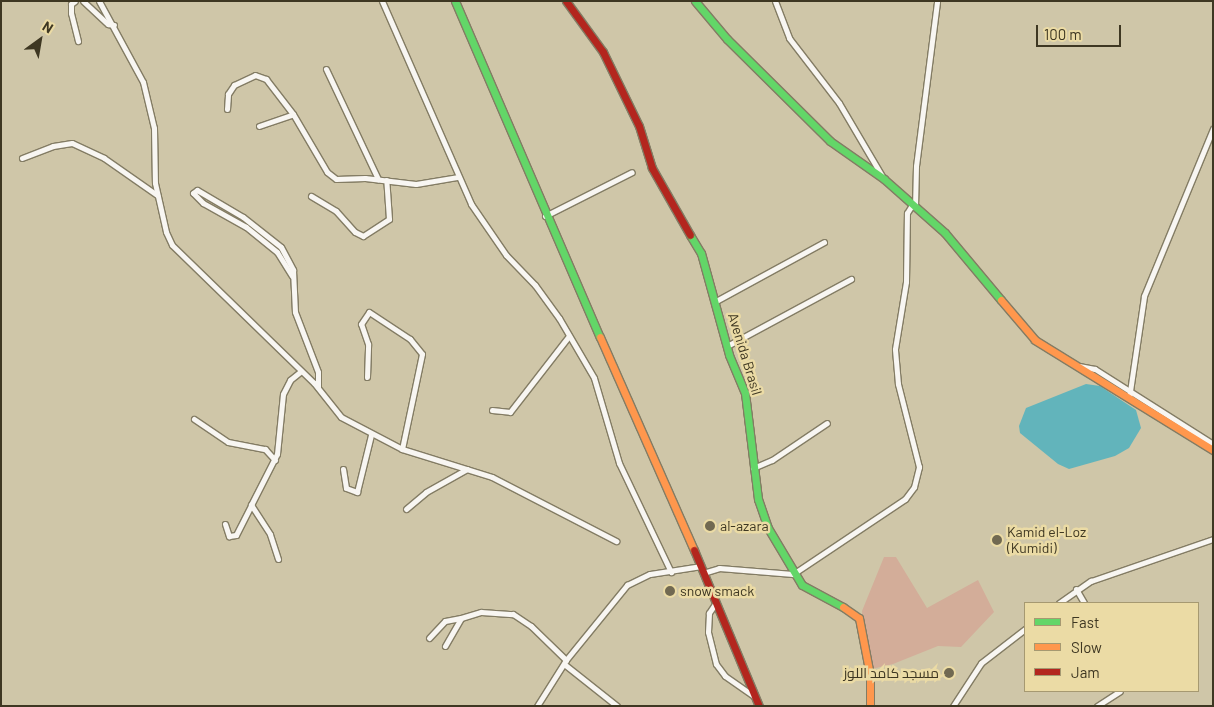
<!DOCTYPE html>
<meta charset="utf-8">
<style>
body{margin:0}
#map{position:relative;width:1214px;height:707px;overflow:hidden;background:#cfc6a8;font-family:Barlow,Cairo,sans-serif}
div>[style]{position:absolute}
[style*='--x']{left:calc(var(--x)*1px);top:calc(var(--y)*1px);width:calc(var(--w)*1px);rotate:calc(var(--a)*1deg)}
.green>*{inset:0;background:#d3ad99}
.water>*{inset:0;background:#62b4bb}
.roads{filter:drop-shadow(1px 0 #837c64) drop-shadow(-1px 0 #837c64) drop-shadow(0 1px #837c64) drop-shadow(0 -1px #837c64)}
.street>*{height:5px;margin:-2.5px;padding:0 2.5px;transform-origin:2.5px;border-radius:2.5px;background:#f8f6f2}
.fast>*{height:7px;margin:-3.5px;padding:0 3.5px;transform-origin:3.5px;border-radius:3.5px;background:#63d668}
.slow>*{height:7px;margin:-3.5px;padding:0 3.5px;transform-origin:3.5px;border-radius:3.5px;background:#ff974d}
.jam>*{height:7px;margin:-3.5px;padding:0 3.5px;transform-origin:3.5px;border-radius:3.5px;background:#b3261e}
.dots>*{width:14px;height:14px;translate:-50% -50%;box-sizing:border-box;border:2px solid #ebdba5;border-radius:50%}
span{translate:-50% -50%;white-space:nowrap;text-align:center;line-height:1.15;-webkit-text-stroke:5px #ebdba5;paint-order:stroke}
.street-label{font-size:14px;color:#3e3722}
.poi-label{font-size:14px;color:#3e3722}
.left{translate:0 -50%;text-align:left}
.right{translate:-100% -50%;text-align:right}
.frame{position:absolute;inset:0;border:2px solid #3e3722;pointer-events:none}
.legend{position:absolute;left:1024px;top:602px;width:175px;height:90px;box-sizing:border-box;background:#ebdba5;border:1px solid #a69971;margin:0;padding:6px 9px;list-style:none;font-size:15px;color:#3e3722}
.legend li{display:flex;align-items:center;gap:10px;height:25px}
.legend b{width:25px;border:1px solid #a69971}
.north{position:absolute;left:15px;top:15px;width:50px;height:50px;-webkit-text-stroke:4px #ebdba5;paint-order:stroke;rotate:32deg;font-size:14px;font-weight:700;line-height:20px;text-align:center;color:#3e3722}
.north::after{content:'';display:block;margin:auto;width:18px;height:22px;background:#3e3722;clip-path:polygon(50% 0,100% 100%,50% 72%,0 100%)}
.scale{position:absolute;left:1036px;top:25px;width:85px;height:22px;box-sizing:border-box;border:2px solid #3e3722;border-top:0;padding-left:6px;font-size:15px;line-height:18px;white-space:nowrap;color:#3e3722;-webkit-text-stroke:4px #ebdba5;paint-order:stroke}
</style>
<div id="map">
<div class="green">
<i style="clip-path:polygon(884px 557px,896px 557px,927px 608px,978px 580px,994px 612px,961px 647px,938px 646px,893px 664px,872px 669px,864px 648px,862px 611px)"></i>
</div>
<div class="water">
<i style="clip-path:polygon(1086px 384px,1100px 386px,1136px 410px,1141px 428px,1129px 448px,1115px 456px,1069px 469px,1058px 464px,1020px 433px,1019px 426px,1026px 408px)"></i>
</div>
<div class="roads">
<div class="street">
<i style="--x:75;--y:1;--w:5;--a:143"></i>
<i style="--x:71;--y:4;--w:9;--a:90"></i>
<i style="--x:71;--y:13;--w:29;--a:76"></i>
<i style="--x:83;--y:1;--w:34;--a:43"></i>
<i style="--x:108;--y:24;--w:6;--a:9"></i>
<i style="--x:99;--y:1;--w:92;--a:61.5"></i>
<i style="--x:143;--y:82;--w:47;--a:76.6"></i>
<i style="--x:154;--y:128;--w:55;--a:89"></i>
<i style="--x:155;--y:183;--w:50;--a:77.3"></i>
<i style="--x:166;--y:232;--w:14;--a:65"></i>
<i style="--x:172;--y:245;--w:198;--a:44.2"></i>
<i style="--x:314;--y:383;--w:43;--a:51.5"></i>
<i style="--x:341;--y:417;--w:69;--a:27.7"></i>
<i style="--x:382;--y:1;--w:222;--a:66.3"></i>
<i style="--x:471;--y:204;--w:62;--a:55.5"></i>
<i style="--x:506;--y:255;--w:42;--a:46"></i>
<i style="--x:535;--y:285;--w:41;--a:54"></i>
<i style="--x:559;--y:318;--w:69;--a:59.7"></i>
<i style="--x:594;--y:378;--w:89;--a:73.6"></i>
<i style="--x:619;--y:463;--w:121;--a:64.5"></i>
<i style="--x:775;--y:1;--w:40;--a:69"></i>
<i style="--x:789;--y:38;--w:82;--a:52.4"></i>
<i style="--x:839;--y:103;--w:85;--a:59.5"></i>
<i style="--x:326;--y:69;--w:122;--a:64.7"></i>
<i style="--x:227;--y:109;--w:15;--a:-86"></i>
<i style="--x:228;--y:94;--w:11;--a:-56"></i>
<i style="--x:234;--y:85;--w:23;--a:-25"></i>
<i style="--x:255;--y:75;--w:12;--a:20"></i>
<i style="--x:266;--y:79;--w:44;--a:52.4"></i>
<i style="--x:259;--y:126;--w:36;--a:-19"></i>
<i style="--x:293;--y:114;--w:67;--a:59.6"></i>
<i style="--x:327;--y:172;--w:11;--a:38"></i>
<i style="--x:336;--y:179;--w:29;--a:-2"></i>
<i style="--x:365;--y:178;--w:51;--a:6.7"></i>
<i style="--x:416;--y:184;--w:43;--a:-9.5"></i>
<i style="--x:22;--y:158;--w:33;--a:-21"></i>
<i style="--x:53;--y:146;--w:19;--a:-9"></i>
<i style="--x:72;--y:143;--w:35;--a:25"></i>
<i style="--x:104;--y:158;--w:65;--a:34.9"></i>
<i style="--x:311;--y:196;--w:29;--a:31"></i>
<i style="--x:336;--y:211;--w:28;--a:48"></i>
<i style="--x:355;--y:232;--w:9;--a:27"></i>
<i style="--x:363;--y:236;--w:31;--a:-33"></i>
<i style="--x:389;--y:219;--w:39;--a:-94"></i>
<i style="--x:915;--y:207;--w:41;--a:-88.6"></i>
<i style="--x:916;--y:166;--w:166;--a:-82.7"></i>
<i style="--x:545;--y:216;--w:97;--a:-26.8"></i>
<i style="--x:292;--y:276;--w:28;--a:-122"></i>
<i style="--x:277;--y:252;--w:40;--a:-141"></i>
<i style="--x:246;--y:227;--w:49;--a:-150.8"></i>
<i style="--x:203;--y:203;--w:14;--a:-135"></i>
<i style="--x:193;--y:193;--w:5;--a:-37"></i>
<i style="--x:197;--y:190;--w:53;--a:30.4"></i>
<i style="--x:243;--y:217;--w:48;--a:38.3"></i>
<i style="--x:281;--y:247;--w:26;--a:62"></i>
<i style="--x:293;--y:270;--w:42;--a:87.3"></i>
<i style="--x:295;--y:312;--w:64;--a:69"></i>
<i style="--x:318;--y:372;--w:15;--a:90"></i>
<i style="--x:716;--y:301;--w:123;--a:-28.6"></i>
<i style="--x:727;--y:346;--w:141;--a:-28.4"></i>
<i style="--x:1079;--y:366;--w:16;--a:11"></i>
<i style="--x:1095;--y:369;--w:140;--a:32.4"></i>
<i style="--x:367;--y:377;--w:33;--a:-88"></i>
<i style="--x:368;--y:344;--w:21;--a:-109"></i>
<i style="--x:361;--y:324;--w:14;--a:-56"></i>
<i style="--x:369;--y:312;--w:49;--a:33.4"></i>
<i style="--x:410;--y:339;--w:19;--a:51"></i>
<i style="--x:422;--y:354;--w:97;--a:101.9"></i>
<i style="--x:402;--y:449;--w:94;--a:17.3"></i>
<i style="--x:492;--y:477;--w:140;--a:27.3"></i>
<i style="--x:1129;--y:398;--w:103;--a:-81.6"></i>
<i style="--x:1144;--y:296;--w:181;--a:-67.6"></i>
<i style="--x:492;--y:410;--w:18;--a:6"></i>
<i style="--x:510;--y:412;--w:96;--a:-52.2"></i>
<i style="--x:194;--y:419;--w:41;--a:34.1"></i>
<i style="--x:228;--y:442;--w:38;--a:11"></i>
<i style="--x:265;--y:449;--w:15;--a:48"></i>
<i style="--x:753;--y:468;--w:21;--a:-23"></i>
<i style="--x:772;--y:460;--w:66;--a:-33.9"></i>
<i style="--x:343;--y:469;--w:19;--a:81"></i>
<i style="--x:346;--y:488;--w:12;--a:20"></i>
<i style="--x:357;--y:492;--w:59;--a:-76.2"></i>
<i style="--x:406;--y:509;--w:26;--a:-40"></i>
<i style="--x:426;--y:492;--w:47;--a:-29.3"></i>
<i style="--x:225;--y:524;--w:13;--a:72"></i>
<i style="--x:229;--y:536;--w:7;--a:-8"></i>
<i style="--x:236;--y:535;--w:34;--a:-63"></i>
<i style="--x:278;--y:559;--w:26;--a:-108"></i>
<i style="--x:270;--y:534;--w:35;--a:-123"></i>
<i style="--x:251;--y:505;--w:57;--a:-63"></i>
<i style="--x:277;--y:454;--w:60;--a:-84.3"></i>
<i style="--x:283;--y:394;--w:16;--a:-63"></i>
<i style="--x:290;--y:380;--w:14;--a:-39"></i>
<i style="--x:703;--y:573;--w:17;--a:-17"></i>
<i style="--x:719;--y:568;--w:74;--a:4.6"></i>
<i style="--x:793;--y:574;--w:135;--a:-33.8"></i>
<i style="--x:905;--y:499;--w:15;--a:-53"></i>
<i style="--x:914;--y:487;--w:21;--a:-76"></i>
<i style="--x:919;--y:467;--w:86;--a:-104.2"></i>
<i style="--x:898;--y:384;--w:35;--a:-95"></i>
<i style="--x:895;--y:349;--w:68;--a:-80.7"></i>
<i style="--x:906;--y:282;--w:69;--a:-89.2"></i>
<i style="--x:907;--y:213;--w:9;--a:-58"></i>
<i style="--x:1076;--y:589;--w:16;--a:60"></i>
<i style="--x:1059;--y:603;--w:39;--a:-35"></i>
<i style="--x:1091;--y:581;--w:129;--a:-19"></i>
<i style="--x:715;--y:604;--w:11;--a:124"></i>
<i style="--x:709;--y:613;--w:19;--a:93"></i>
<i style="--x:708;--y:632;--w:33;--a:76"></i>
<i style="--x:716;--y:664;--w:15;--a:53"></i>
<i style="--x:725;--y:676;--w:35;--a:35"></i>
<i style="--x:429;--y:638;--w:23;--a:-47"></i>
<i style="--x:445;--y:621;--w:16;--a:-11"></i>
<i style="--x:445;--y:646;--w:32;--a:-60"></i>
<i style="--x:461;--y:618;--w:21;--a:-17"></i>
<i style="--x:481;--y:612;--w:32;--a:4"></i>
<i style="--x:513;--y:614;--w:22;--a:34"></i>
<i style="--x:531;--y:626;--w:49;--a:44.2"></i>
<i style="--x:564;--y:664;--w:68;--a:38.4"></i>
<i style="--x:537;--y:706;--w:54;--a:-57.8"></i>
<i style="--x:566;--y:660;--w:97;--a:-50.9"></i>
<i style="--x:627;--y:585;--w:25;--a:-26"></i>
<i style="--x:650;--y:574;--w:52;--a:-8.9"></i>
<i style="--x:953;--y:706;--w:51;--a:-56.9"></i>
<i style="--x:981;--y:663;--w:56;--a:-37.7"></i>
<i style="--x:1097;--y:706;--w:27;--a:-33"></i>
</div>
<div class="fast">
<i style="--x:455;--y:1;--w:366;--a:66.7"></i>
<i style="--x:695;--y:1;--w:50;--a:49.9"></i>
<i style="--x:727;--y:39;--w:145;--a:44.7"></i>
<i style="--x:830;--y:141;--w:66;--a:35.1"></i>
<i style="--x:884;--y:179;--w:81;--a:41.5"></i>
<i style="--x:945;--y:233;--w:87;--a:50.1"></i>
<i style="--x:690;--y:235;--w:21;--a:59"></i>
<i style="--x:701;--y:253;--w:106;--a:74.6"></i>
<i style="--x:729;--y:355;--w:41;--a:67.2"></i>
<i style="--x:745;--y:393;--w:107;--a:83"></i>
<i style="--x:758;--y:499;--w:31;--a:71"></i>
<i style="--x:768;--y:528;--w:66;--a:59.2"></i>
<i style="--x:802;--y:585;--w:47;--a:28.2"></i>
</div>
<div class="slow">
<i style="--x:1001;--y:300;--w:52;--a:49.6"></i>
<i style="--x:1035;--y:340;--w:209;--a:31.7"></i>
<i style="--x:600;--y:337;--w:233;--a:66.2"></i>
<i style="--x:843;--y:607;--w:19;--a:35"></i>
<i style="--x:859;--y:618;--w:58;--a:79.1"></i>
<i style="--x:870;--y:675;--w:31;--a:90"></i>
</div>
<div class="jam">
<i style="--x:566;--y:1;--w:63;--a:54"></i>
<i style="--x:603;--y:52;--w:82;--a:64.1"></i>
<i style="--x:639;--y:126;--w:44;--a:72.8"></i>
<i style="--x:652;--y:168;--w:77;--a:60.4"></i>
<i style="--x:694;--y:550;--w:169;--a:67.4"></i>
</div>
</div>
<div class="dots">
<i style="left:710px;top:526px;background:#716951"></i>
<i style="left:997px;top:540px;background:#716951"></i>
<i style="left:670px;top:591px;background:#716951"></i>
<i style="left:949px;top:673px;background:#716951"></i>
</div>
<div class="street-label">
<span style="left:745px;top:354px;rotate:73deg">Avenida Brasil</span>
</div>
<div class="poi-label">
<span class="left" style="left:720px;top:526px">al-azara</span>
<span class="left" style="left:1007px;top:540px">Kamid el-Loz<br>(Kumidi)</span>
<span class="left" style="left:680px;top:591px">snow smack</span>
<span class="right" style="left:939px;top:673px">مسجد كامد اللوز</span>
</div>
<div class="frame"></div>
<ul class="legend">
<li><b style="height:6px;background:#63d668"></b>Fast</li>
<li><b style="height:6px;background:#ff974d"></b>Slow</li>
<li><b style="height:6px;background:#b3261e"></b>Jam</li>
</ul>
<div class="north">N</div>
<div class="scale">100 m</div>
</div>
